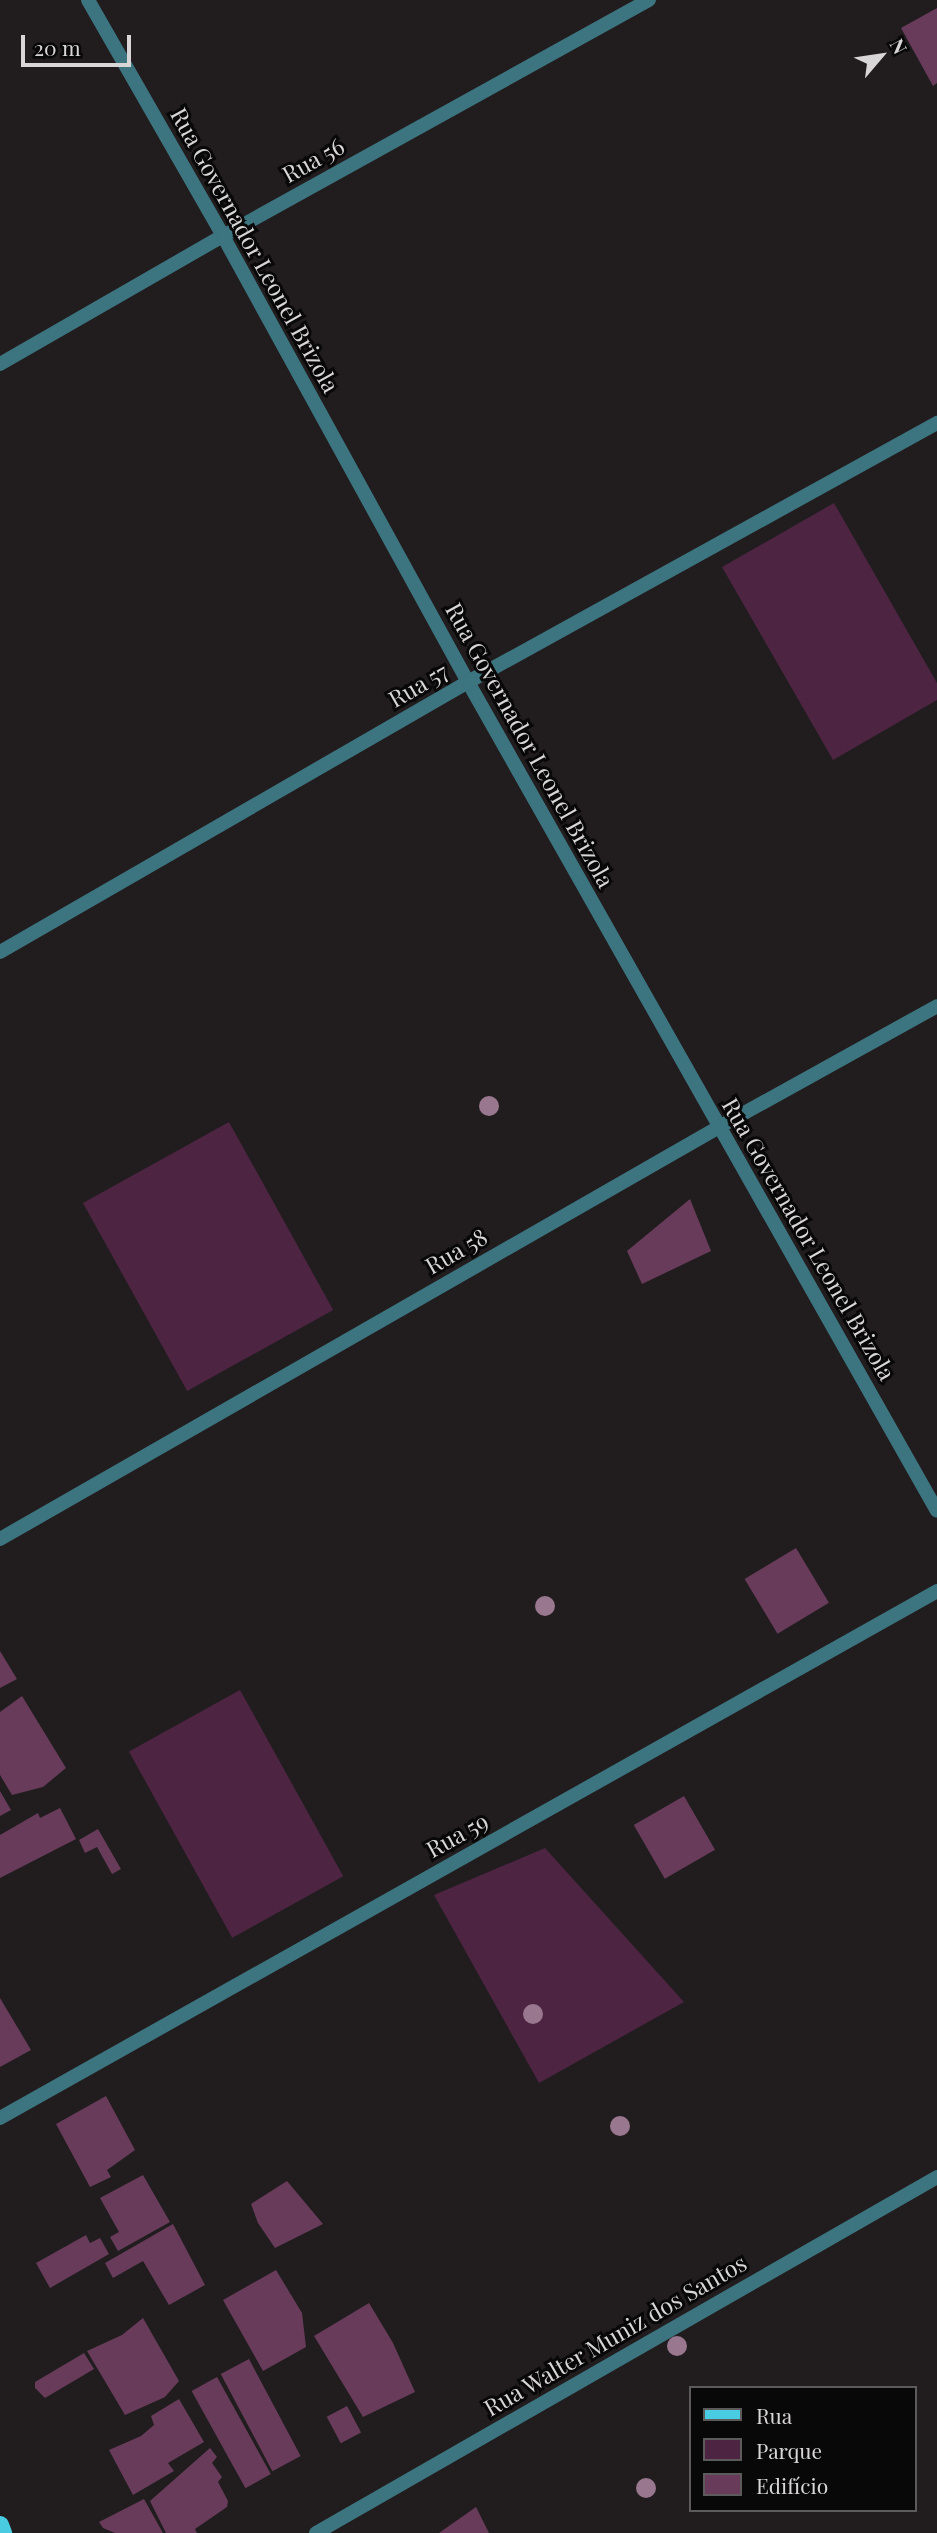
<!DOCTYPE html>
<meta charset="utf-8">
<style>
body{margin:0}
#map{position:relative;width:937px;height:2533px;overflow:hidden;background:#211d1f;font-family:"Playfair Display",serif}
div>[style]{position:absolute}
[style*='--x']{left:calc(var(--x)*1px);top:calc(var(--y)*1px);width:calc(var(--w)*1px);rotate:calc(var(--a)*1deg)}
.green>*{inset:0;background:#4d2441;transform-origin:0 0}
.building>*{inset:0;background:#673b59;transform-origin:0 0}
.minor>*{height:14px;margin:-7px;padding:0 7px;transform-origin:7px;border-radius:7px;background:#3c747f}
.primary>*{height:18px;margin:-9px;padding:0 9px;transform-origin:9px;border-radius:9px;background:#49cbe2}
.trees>*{width:20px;height:20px;margin:-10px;border-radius:50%;background:#99778e}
span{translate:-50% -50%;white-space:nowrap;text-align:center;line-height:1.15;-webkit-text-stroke:6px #090809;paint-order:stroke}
.street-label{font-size:23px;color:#d8d6d7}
.legend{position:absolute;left:689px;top:2386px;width:228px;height:126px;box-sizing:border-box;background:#090809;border:2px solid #5c5a5b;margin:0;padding:9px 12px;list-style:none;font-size:21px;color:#d8d6d7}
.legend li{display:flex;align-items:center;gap:14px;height:35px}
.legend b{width:35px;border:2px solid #5c5a5b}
.north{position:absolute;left:846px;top:21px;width:70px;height:70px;-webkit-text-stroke:5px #090809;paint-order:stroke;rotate:61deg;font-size:19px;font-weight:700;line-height:28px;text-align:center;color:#d8d6d7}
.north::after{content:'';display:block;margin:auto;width:24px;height:32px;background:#d8d6d7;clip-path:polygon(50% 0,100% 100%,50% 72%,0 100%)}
.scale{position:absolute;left:21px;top:35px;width:110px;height:32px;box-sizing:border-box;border:4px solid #d8d6d7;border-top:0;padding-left:9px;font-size:21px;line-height:24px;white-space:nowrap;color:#d8d6d7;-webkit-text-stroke:5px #090809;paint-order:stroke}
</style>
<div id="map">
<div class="green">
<i style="clip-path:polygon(834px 503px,937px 683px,937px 700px,833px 760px,722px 567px)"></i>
<i style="left:229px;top:1122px;width:215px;height:167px;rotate:61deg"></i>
<i style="left:240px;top:1690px;width:213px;height:127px;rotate:61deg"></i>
<i style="clip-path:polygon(545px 1848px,684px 2002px,539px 2083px,434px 1895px)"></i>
</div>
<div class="building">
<i style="clip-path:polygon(937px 8px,937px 83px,933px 86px,901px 28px)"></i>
<i style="clip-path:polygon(690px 1199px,711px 1251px,642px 1284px,627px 1251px)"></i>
<i style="left:796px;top:1548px;width:64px;height:60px;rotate:59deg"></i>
<i style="clip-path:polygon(0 1651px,17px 1679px,0 1688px)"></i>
<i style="clip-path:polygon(22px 1696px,66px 1768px,43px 1787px,12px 1795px,0 1775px,0 1712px)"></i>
<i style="clip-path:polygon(0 1791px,11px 1810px,0 1816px)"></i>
<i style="left:684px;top:1796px;width:62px;height:58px;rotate:60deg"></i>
<i style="clip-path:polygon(60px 1808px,76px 1839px,0 1878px,0 1835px,38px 1813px,40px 1818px)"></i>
<i style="clip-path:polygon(98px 1829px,121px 1869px,112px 1874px,97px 1847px,85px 1853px,79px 1840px)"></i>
<i style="clip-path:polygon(0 1998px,31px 2050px,0 2067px)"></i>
<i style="clip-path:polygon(106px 2096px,135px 2150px,107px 2170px,111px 2177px,90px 2187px,56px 2124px)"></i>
<i style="clip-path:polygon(143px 2175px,170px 2222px,118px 2251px,110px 2237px,119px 2232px,100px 2198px)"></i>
<i style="clip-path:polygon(287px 2181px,323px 2224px,275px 2248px,258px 2223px,251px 2204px)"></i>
<i style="clip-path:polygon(173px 2224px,205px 2285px,169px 2305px,143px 2261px,113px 2278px,105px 2263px)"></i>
<i style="clip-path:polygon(86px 2235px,90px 2243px,100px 2238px,109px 2254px,50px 2288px,36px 2263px)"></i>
<i style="clip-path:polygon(276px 2270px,302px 2313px,306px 2347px,263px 2371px,223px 2300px)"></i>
<i style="clip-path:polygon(369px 2303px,393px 2343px,415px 2392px,363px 2417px,314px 2336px)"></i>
<i style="clip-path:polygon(143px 2318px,179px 2381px,165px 2397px,125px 2415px,87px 2351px,122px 2335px)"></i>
<i style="clip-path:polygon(84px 2353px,94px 2369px,45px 2398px,35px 2388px,35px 2382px)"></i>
<i style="left:249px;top:2359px;width:110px;height:32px;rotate:62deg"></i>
<i style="left:217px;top:2377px;width:111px;height:29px;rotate:61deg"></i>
<i style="clip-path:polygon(179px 2399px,204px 2442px,168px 2463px,174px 2471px,133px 2495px,109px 2450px,141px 2436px,154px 2425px,151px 2416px)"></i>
<i style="left:347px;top:2406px;width:30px;height:23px;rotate:62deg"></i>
<i style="clip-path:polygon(210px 2448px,217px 2457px,212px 2463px,222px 2477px,218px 2482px,228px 2501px,227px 2507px,195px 2529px,197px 2533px,166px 2533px,150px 2501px)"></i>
<i style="clip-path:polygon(144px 2499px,163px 2533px,115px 2533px,103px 2528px,99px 2522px)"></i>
<i style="clip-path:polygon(476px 2507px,489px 2533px,439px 2533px)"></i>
</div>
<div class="minor">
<i style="--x:88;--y:0;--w:272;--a:60.2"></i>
<i style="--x:223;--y:236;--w:509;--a:61.22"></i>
<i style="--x:468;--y:682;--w:952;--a:60.5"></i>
<i style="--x:0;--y:364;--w:257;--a:-29.9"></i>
<i style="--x:223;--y:236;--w:487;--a:-29"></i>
<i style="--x:0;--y:952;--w:540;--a:-29.98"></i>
<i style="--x:468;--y:682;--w:536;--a:-28.91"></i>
<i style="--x:0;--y:1539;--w:829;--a:-29.81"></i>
<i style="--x:719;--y:1127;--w:249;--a:-29"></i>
<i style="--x:0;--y:2118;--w:1075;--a:-29.35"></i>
<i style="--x:316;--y:2533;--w:716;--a:-29.82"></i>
</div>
<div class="primary">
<i style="--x:0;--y:2525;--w:9;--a:69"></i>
</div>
<div class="trees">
<i style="left:489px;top:1106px"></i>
<i style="left:545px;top:1606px"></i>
<i style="left:533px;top:2014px"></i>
<i style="left:620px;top:2126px"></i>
<i style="left:677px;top:2346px"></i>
<i style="left:646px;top:2488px"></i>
</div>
<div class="street-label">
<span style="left:313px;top:160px;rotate:-29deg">Rua 56</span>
<span style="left:255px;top:250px;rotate:61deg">Rua Governador Leonel Brizola</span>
<span style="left:418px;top:685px;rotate:-30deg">Rua 57</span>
<span style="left:530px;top:745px;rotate:61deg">Rua Governador Leonel Brizola</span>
<span style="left:809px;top:1239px;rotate:60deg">Rua Governador Leonel Brizola</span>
<span style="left:456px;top:1251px;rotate:-30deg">Rua 58</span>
<span style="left:457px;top:1835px;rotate:-29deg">Rua 59</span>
<span style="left:615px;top:2335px;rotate:-30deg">Rua Walter Muniz dos Santos</span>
</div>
<ul class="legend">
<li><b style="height:9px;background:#49cbe2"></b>Rua</li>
<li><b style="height:19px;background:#4d2441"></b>Parque</li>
<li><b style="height:19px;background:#673b59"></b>Edifício</li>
</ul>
<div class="north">N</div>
<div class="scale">20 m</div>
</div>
